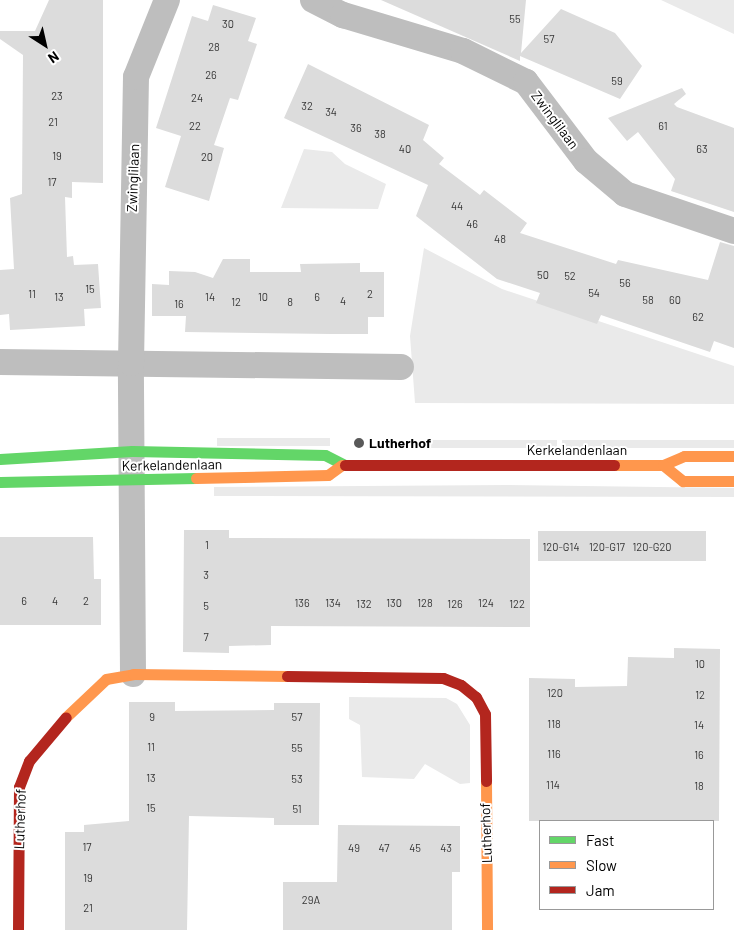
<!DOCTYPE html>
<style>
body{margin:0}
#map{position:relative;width:734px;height:930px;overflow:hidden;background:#fff;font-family:Barlow,sans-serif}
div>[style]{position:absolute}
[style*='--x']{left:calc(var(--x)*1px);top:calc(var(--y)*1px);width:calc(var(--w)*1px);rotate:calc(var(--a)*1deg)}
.green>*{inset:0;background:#eaeaea;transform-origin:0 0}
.building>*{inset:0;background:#dcdcdc;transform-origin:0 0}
.street>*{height:26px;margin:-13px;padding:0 13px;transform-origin:13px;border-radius:13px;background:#bebebe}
.fast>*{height:11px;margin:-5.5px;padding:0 5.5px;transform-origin:5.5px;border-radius:5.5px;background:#63d668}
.slow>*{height:11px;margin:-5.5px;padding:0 5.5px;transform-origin:5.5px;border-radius:5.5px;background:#ff974d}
.jam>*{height:11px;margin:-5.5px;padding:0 5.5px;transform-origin:5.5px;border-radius:5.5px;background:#b3261e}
.dots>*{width:14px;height:14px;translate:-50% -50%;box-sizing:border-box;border:2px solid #fff;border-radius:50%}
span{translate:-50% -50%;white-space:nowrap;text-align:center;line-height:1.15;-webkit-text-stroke:4px #fff;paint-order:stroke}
.number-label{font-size:11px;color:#373737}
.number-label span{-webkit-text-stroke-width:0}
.street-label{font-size:14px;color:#000}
.poi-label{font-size:14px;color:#000;font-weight:700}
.left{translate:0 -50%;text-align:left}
.legend{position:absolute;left:539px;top:820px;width:175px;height:90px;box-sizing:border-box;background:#fff;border:1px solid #999;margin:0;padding:6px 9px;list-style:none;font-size:15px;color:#000}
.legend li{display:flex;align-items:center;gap:10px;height:25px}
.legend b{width:25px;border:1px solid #999}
.north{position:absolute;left:20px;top:20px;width:50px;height:50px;-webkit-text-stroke:4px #fff;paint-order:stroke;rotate:145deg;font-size:14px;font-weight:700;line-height:20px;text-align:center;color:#000}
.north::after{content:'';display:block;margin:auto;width:18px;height:22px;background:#000;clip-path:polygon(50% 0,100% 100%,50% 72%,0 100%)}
</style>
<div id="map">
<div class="green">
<i style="clip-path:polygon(661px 0,734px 0,734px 34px)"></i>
<i style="clip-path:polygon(304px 149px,332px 152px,345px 164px,386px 184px,378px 209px,281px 208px)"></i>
<i style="clip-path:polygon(424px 248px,502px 289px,734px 366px,734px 404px,415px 403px,410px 336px)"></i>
<i style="left:217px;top:438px;width:113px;height:8px"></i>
<i style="left:391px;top:440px;width:166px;height:8px"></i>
<i style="left:562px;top:440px;width:172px;height:8px"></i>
<i style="clip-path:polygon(508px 485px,734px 488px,734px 497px,214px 496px,214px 487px)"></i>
<i style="clip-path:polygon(349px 697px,446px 698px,457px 704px,470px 725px,470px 783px,460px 784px,425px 764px,414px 779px,362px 777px,360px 725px,349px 719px)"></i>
</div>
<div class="building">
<i style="clip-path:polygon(49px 0,103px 0,103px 183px,72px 182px,72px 198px,65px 197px,67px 257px,73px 256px,74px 265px,98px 264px,101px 308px,84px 309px,85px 326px,10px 330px,9px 314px,0 315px,0 270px,14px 269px,10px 198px,22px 194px,23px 55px,0 39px,0 31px,35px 31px)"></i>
<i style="clip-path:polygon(381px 0,526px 0,521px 53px,561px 9px,615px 33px,642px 66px,620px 99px,520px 56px,520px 61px)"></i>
<i style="clip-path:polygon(213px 5px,256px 18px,248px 41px,257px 44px,238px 100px,230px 98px,214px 145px,224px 148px,209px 201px,165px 187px,181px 136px,156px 128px,192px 16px,208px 21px)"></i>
<i style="clip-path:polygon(308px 64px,429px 125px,423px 140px,444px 158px,439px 164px,480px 195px,484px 190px,527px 223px,520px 233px,616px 264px,618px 260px,708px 280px,720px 242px,734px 246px,734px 348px,714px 341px,710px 352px,601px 315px,597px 324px,536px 303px,540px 293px,497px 279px,416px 216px,428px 185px,284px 118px)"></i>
<i style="clip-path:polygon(682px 88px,686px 94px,674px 104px,677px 107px,734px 128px,734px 212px,671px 191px,675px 179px,638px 132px,627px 141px,608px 118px)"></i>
<i style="clip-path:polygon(223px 259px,250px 259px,250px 272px,301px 272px,300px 264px,360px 263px,360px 272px,384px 272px,384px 317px,368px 317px,368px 334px,331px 334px,185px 332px,186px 316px,152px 316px,152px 284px,169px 285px,169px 271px,195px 272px,213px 278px)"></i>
<i style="clip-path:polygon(184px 530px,229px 530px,229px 538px,530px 539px,530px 627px,271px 626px,271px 645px,229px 646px,229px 653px,183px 652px)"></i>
<i style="left:538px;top:531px;width:168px;height:30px"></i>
<i style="clip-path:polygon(0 537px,93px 537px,94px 579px,101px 579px,101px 625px,0 625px)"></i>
<i style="clip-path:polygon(674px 648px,720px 649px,719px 821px,529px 821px,529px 678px,575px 679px,575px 687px,627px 686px,628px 657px,674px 658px)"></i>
<i style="clip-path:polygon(129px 702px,175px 702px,175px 711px,274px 710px,274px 703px,320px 703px,319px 825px,274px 825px,274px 818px,189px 816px,187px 930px,65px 930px,65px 832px,84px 832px,84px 825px,129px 821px)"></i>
<i style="clip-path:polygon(338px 825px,460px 826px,460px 872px,452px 872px,452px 930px,283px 930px,283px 882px,337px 882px)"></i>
</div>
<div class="street">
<i style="--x:313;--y:0;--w:34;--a:27"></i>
<i style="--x:343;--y:15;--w:125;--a:16.7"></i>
<i style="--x:463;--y:51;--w:70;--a:26.2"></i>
<i style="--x:526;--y:82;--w:99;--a:52.8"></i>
<i style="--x:586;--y:161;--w:51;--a:40.2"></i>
<i style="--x:625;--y:194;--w:115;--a:18.7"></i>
<i style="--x:0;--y:362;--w:401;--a:0.7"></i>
<i style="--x:133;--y:674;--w:311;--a:-90.4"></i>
<i style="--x:131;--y:363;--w:286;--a:-89"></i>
<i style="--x:136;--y:77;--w:83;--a:-68.1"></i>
</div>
<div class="fast">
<i style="--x:0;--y:459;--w:132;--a:-3.5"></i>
<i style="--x:132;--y:451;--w:193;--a:1.2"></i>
<i style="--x:325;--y:455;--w:22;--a:27"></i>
<i style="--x:0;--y:482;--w:196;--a:-1.2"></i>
</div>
<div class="slow">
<i style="--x:614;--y:465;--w:49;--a:0"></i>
<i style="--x:663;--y:465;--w:23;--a:-23"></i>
<i style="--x:684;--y:456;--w:50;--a:0"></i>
<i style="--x:663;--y:465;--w:26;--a:39"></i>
<i style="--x:683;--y:481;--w:51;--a:0"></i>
<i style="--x:196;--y:478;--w:132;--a:-1.3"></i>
<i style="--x:328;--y:475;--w:17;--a:-36"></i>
<i style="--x:66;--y:717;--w:55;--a:-43.5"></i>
<i style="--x:106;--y:679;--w:27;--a:-10"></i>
<i style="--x:133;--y:674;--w:154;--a:0.7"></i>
<i style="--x:486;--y:781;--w:149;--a:89.6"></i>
</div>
<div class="jam">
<i style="--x:345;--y:465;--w:269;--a:0"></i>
<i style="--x:287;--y:676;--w:156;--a:0.7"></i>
<i style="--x:443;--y:678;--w:19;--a:21"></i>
<i style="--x:461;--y:685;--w:19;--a:39"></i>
<i style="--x:476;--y:697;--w:19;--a:62"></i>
<i style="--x:485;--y:714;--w:67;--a:89.1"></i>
<i style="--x:18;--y:930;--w:143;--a:-89.6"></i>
<i style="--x:19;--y:787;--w:28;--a:-69"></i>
<i style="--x:29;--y:761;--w:57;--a:-49.9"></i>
</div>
<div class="dots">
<i style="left:359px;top:443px;background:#595959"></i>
</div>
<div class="number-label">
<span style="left:515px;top:19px">55</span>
<span style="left:228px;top:24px">30</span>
<span style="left:549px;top:39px">57</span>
<span style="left:214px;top:47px">28</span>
<span style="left:211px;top:75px">26</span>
<span style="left:617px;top:81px">59</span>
<span style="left:57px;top:96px">23</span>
<span style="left:197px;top:98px">24</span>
<span style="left:307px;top:106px">32</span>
<span style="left:331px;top:112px">34</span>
<span style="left:53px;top:122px">21</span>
<span style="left:195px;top:126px">22</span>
<span style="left:663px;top:126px">61</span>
<span style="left:356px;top:128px">36</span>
<span style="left:380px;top:134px">38</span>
<span style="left:405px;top:149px">40</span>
<span style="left:702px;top:149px">63</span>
<span style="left:57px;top:156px">19</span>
<span style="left:207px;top:157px">20</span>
<span style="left:52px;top:182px">17</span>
<span style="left:457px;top:206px">44</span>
<span style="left:472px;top:224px">46</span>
<span style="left:500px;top:239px">48</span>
<span style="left:543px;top:275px">50</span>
<span style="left:570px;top:276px">52</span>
<span style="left:625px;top:283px">56</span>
<span style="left:90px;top:289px">15</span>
<span style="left:594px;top:293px">54</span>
<span style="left:32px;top:294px">11</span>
<span style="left:370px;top:294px">2</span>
<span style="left:59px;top:297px">13</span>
<span style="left:210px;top:297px">14</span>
<span style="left:263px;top:297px">10</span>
<span style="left:317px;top:297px">6</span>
<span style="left:648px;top:300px">58</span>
<span style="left:675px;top:300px">60</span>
<span style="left:343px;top:301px">4</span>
<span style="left:236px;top:302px">12</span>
<span style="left:290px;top:302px">8</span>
<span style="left:179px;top:304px">16</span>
<span style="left:698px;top:317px">62</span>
<span style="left:207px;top:545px">1</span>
<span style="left:561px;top:547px">120-G14</span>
<span style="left:607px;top:547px">120-G17</span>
<span style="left:652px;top:547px">120-G20</span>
<span style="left:206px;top:575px">3</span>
<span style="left:24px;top:601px">6</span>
<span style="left:55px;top:601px">4</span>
<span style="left:86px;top:601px">2</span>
<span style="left:302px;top:603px">136</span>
<span style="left:333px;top:603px">134</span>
<span style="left:394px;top:603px">130</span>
<span style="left:425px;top:603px">128</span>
<span style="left:486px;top:603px">124</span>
<span style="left:364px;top:604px">132</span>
<span style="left:455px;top:604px">126</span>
<span style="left:517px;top:604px">122</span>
<span style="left:206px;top:606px">5</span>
<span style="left:206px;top:637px">7</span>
<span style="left:700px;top:664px">10</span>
<span style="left:555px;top:693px">120</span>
<span style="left:700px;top:695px">12</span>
<span style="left:152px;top:717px">9</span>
<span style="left:297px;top:717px">57</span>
<span style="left:554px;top:724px">118</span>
<span style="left:699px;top:725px">14</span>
<span style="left:151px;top:747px">11</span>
<span style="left:297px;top:748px">55</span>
<span style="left:554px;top:754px">116</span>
<span style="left:699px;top:755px">16</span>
<span style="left:151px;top:778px">13</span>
<span style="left:297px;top:779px">53</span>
<span style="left:553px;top:785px">114</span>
<span style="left:699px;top:786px">18</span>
<span style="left:151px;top:808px">15</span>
<span style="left:297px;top:809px">51</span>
<span style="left:87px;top:847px">17</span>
<span style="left:354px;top:848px">49</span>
<span style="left:384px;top:848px">47</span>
<span style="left:415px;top:848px">45</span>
<span style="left:446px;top:848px">43</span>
<span style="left:88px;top:878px">19</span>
<span style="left:311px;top:900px">29A</span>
<span style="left:88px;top:908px">21</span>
</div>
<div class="street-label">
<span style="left:555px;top:120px;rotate:53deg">Zwinglilaan</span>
<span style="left:133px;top:178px;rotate:-88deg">Zwinglilaan</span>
<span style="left:577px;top:450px">Kerkelandenlaan</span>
<span style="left:172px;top:465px;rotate:-1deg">Kerkelandenlaan</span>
<span style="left:20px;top:819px;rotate:-88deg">Lutherhof</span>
<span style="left:486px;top:833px;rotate:-92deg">Lutherhof</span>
</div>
<div class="poi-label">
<span class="left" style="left:369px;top:443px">Lutherhof</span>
</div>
<ul class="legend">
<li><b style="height:6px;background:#63d668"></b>Fast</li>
<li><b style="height:6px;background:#ff974d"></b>Slow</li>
<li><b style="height:6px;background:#b3261e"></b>Jam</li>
</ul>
<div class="north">N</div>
</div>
